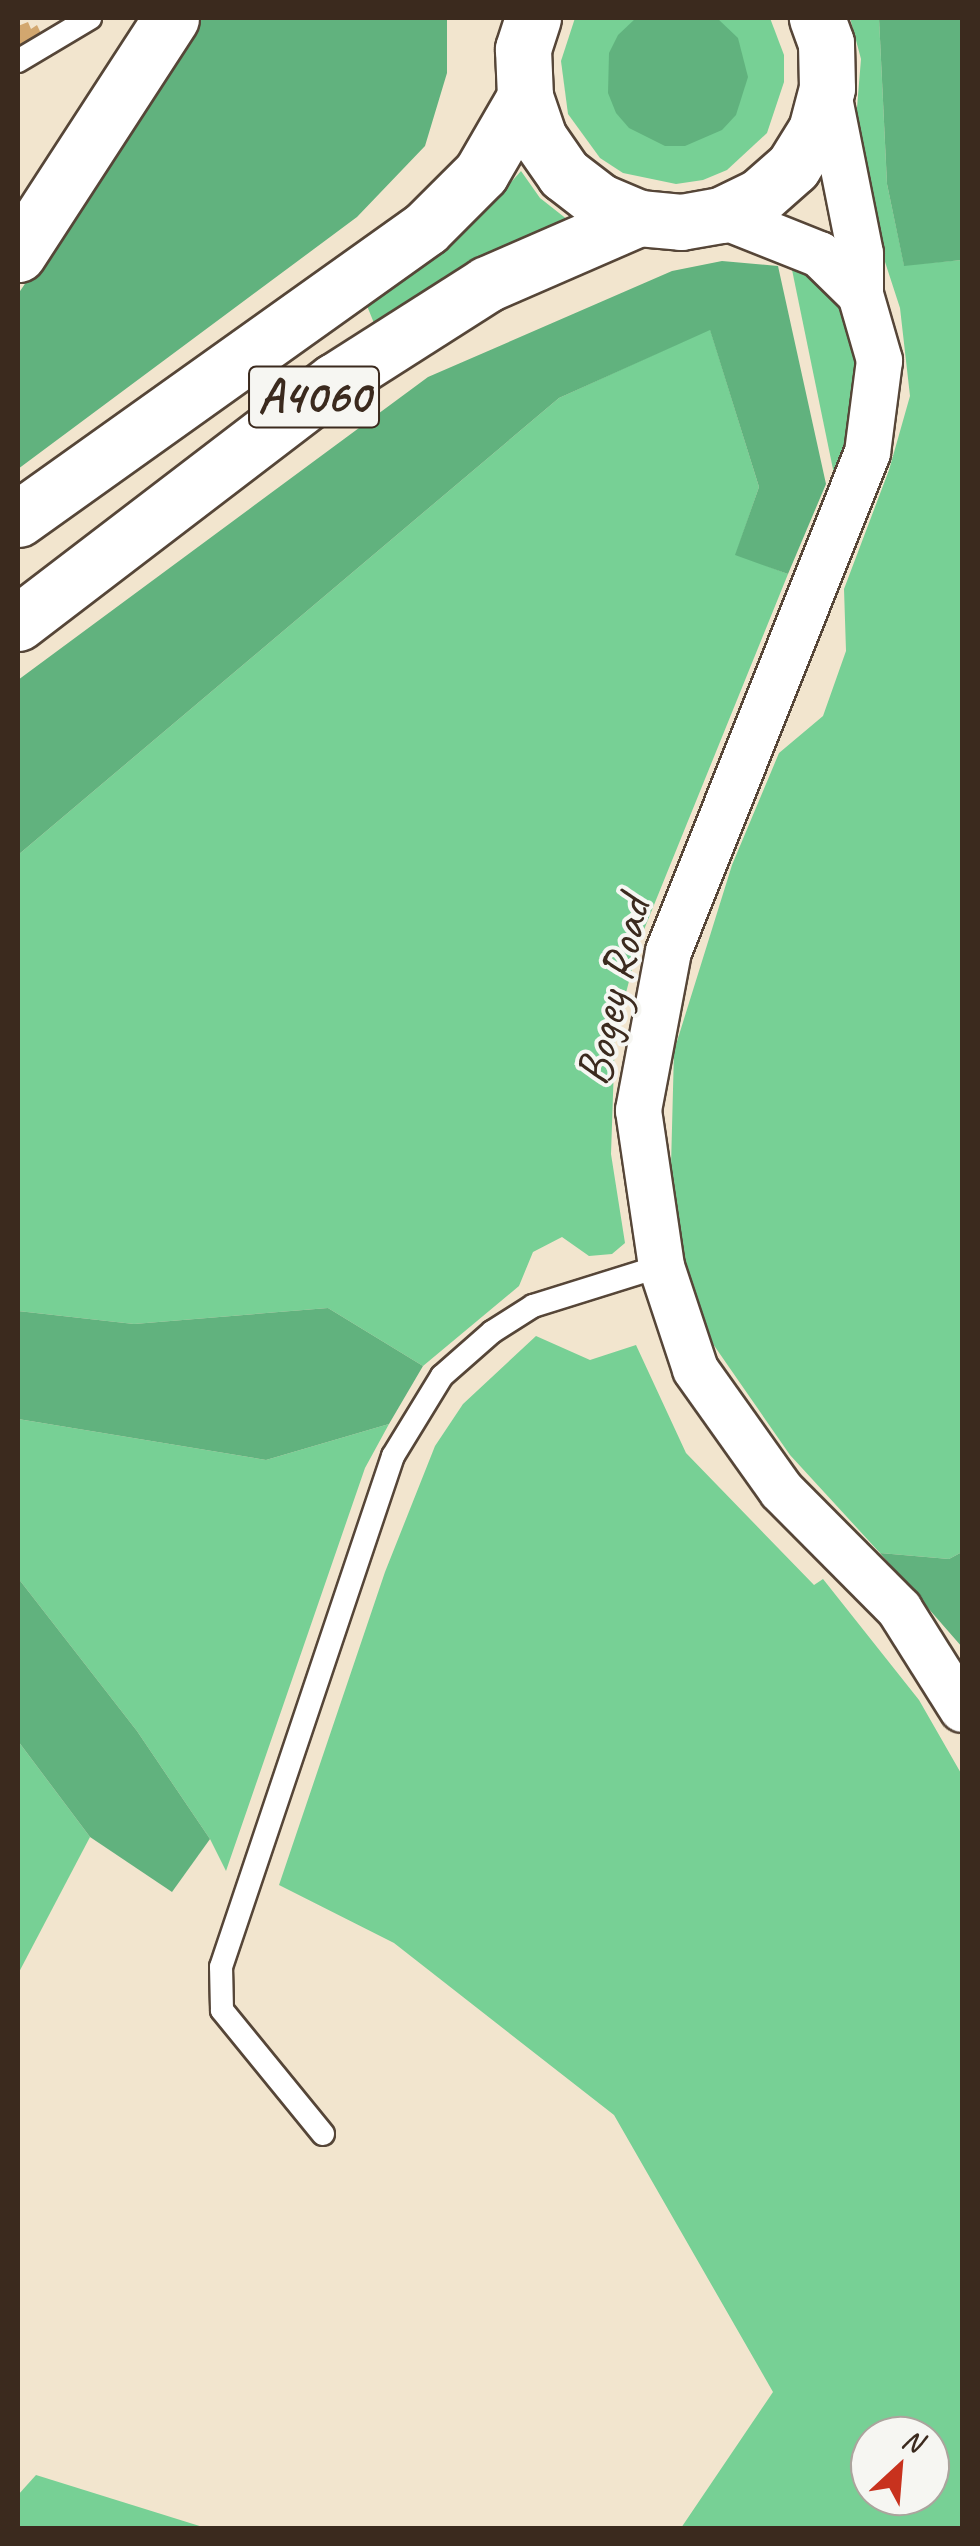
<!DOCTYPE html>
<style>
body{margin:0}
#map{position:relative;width:980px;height:2546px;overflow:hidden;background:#f2e5ce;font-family:Caveat,sans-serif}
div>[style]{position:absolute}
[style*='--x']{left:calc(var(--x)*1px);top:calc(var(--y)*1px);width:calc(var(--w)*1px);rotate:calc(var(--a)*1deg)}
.green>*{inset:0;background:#77d095}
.forest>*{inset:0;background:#61b27e}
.building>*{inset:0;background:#d2a76f}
.roads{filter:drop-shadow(2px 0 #564638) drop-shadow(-2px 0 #564638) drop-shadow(0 2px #564638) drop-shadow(0 -2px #564638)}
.service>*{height:22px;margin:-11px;padding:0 11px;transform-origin:11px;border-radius:11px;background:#fff}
.minor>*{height:45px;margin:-22.5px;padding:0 22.5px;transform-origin:22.5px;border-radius:22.5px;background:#fff}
.tertiary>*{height:55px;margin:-27.5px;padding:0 27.5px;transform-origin:27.5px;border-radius:27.5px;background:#fff}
.trunk>*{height:55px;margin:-27.5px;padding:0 27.5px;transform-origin:27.5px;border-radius:27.5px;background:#fff}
span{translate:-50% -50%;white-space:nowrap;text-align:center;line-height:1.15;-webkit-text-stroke:8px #f6f6f2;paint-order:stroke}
.shield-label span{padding:2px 8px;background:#f6f6f2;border:2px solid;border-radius:8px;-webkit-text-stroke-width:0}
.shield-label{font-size:48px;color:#3b2a1e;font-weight:700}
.street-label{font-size:50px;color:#3b2a1e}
.frame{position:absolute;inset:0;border:20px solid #3b2a1e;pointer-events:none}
.north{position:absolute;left:850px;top:2416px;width:100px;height:100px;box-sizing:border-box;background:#f6f6f2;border:2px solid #aba49d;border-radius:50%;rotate:26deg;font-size:28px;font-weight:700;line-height:40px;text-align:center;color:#3b2a1e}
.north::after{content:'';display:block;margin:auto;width:35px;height:45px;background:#c8321e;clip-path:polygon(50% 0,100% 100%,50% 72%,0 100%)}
</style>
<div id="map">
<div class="green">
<i style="clip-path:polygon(575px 18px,770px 18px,784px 55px,784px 82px,767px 133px,727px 170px,703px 180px,676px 184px,623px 173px,600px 158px,568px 114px,561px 61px)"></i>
<i style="clip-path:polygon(850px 18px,879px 18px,887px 184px,904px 265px,962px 260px,962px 1552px,949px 1559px,880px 1553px,790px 1455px,713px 1344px,681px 1254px,671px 1166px,674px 1051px,732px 865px,779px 753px,823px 716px,846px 651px,844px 589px,889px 470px,910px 396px,900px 308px,873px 225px,855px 132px,861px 59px)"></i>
<i style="clip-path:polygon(521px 171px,540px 198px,573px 224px,376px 328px,365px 301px,485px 212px)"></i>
<i style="clip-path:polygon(790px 260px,813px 273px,846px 313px,857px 359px,858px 413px,835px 479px)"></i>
<i style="clip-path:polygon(710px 329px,759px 487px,736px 554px,788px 574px,639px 942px,615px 1036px,611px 1154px,625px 1243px,612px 1254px,589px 1256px,562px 1237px,533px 1252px,519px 1286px,423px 1366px,328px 1308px,134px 1324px,18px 1311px,18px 855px,559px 398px)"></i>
<i style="clip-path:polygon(evenodd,536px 1336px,590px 1360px,636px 1345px,686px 1453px,814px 1585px,823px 1579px,919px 1700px,962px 1775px,962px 2528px,681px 2528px,773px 2392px,614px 2115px,394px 1943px,279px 1885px,385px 1572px,435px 1446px,463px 1404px,536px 1336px,870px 2436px,930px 2436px,930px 2496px,870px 2496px,870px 2436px)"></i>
<i style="clip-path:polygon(18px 1419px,266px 1460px,389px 1424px,365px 1468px,226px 1871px,210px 1839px,137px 1731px,18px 1578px)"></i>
<i style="clip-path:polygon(18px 1741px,90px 1837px,18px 1974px)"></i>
<i style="clip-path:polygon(36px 2475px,206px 2528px,18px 2528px,18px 2495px)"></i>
</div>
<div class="forest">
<i style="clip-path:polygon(201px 18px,447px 18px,447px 73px,425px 146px,357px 217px,18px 469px,18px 294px,183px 53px)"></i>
<i style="clip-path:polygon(636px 18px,717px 18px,738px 38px,748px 77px,736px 115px,722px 130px,685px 146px,665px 146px,629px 128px,616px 113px,608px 93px,609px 53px,618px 35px)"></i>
<i style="clip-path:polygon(879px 18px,962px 18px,962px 260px,904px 266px,887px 184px)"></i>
<i style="clip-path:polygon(722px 261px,778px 266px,826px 484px,788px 574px,735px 555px,759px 487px,710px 330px,559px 398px,18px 855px,18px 680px,428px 377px,672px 271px)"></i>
<i style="clip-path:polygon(328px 1308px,423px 1366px,389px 1424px,266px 1460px,18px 1419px,18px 1311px,134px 1324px)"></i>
<i style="clip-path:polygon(962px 1552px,962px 1647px,880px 1553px,949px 1559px)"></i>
<i style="clip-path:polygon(18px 1578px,137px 1731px,210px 1839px,172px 1892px,90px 1837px,18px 1741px)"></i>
</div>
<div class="building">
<i style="clip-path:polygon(28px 22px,31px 29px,37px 25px,45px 42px,18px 55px,18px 26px)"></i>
</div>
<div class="roads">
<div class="service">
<i style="--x:18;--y:61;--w:84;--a:-30.8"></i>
<i style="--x:323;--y:2134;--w:160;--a:-129.2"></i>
<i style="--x:222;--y:2010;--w:43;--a:-91.3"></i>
<i style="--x:221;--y:1967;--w:539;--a:-71.4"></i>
<i style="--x:393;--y:1456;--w:94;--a:-58.5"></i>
<i style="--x:442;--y:1376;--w:67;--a:-41.3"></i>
<i style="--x:492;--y:1332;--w:49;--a:-32.4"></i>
<i style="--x:533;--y:1306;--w:134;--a:-17.4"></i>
</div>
<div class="minor">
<i style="--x:827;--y:88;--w:168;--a:78.7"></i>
<i style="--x:860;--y:253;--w:41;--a:90"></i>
<i style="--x:860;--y:294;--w:69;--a:73.9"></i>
<i style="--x:879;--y:360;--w:93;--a:97.4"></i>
<i style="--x:867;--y:452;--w:537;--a:111.74"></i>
<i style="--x:668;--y:951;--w:162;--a:100.7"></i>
<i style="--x:638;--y:1110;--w:158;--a:81.6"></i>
<i style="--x:661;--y:1266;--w:108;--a:71.7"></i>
<i style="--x:695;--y:1369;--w:148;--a:54.6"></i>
<i style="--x:781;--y:1490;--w:168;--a:45.2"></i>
<i style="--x:899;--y:1609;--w:118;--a:57.8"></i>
<i style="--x:721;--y:215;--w:105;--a:21.7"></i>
<i style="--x:819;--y:254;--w:57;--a:44.3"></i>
</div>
<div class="tertiary">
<i style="--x:18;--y:254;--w:281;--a:-57"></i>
</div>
<div class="trunk">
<i style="--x:533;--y:18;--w:33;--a:108"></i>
<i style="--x:523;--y:49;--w:48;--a:87.6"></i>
<i style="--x:525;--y:97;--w:43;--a:71.1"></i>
<i style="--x:539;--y:138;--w:44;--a:55.2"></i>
<i style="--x:564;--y:174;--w:44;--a:37.6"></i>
<i style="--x:599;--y:201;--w:43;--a:23"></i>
<i style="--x:639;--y:218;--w:42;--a:5.4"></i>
<i style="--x:681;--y:222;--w:41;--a:-9.9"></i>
<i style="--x:721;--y:215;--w:43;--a:-26"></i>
<i style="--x:760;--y:196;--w:44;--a:-41.3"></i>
<i style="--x:793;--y:167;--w:44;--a:-58.1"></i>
<i style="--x:816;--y:130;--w:43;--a:-75.3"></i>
<i style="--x:827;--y:88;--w:45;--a:-91.3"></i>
<i style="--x:826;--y:43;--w:27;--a:-110"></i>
<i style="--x:18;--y:519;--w:501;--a:-35.5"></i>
<i style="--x:426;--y:228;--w:78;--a:-45"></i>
<i style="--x:481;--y:173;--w:88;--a:-59.9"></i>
<i style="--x:18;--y:623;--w:399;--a:-37.4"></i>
<i style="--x:335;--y:381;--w:180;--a:-32.5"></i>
<i style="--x:487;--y:284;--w:166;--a:-23.5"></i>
</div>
</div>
<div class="shield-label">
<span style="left:314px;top:397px">A4060</span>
</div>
<div class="street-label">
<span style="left:613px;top:991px;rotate:-77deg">Bogey Road</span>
</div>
<div class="frame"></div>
<div class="north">N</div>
</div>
